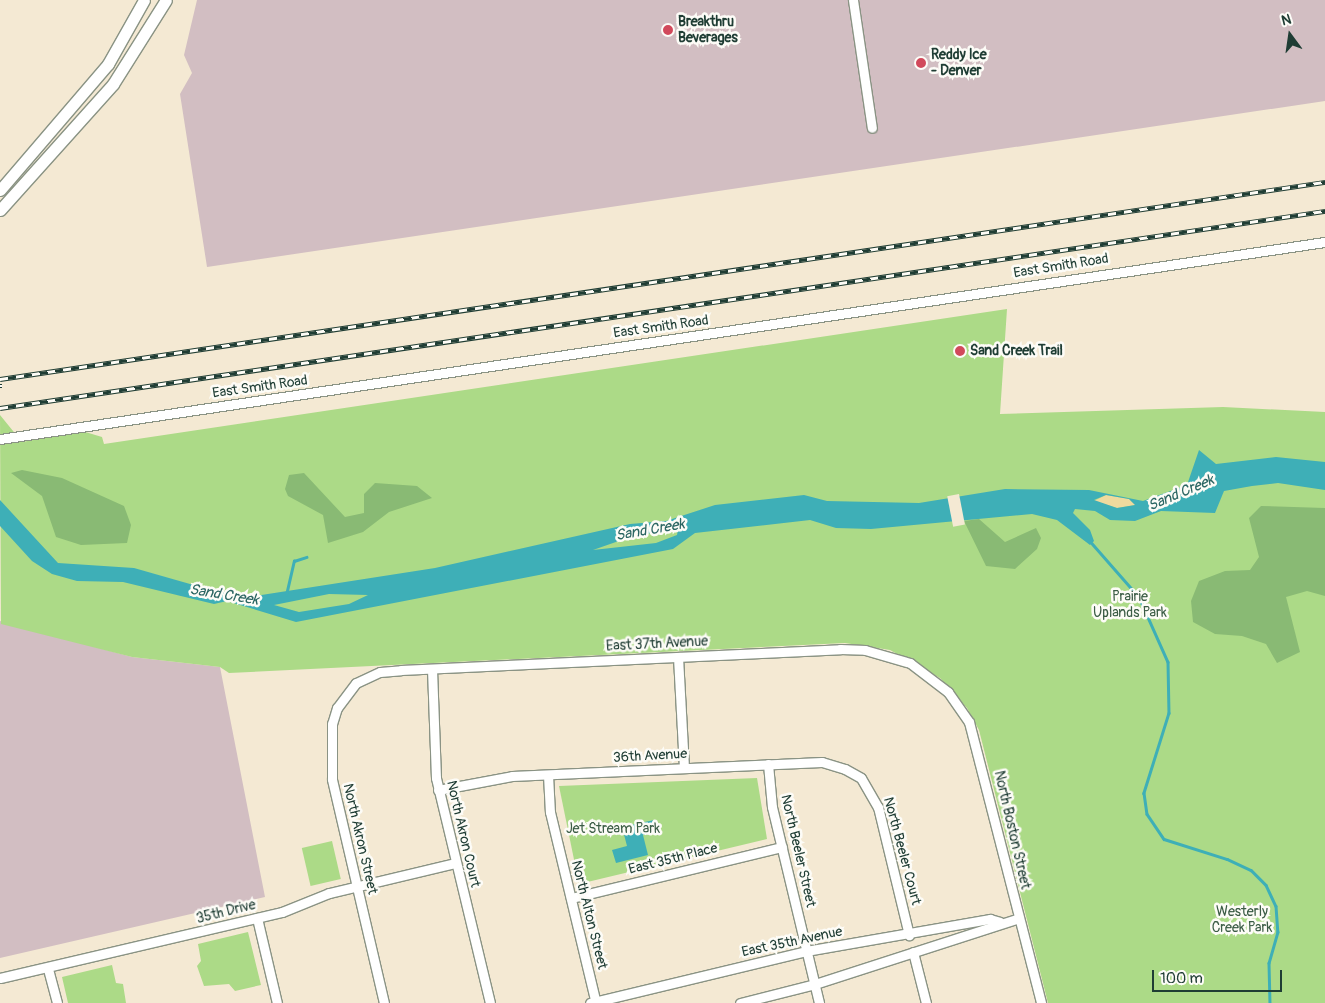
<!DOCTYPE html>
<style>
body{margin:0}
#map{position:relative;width:1325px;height:1003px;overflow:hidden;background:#f4e9d3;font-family:Pangolin,sans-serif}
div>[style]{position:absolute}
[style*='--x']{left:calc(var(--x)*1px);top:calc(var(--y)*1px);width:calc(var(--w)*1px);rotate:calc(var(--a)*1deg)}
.industrial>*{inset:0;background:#d2bec2}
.green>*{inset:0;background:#acda87;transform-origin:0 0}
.forest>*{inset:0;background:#89ba74}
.sand>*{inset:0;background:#eeda9e}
.water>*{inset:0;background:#3eafb7}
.pier>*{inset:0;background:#f4e9d3;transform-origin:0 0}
.stream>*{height:2.5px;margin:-1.25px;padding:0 1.25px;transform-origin:1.25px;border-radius:1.25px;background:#3eafb7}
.roads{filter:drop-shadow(1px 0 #8a9384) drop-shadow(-1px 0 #8a9384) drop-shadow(0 1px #8a9384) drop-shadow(0 -1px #8a9384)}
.minor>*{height:9px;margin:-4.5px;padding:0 4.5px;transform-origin:4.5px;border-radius:4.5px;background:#fff}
.major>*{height:11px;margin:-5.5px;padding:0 5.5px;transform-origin:5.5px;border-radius:5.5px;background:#fff}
.rail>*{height:4.5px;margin-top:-2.25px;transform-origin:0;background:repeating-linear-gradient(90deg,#fdfcf7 0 8px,#1f3d34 0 16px);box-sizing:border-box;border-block:1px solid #1f3d34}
.dots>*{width:14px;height:14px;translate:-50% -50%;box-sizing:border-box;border:2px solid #fdfcf7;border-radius:50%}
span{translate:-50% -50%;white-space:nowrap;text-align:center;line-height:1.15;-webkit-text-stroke:5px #fdfcf7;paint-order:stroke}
.poi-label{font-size:14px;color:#1f3d34;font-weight:700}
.left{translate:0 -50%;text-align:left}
.street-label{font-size:14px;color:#1f3d34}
.park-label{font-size:14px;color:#3b5c45}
.water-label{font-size:15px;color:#2a6562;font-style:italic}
.north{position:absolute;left:1265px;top:10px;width:50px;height:50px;-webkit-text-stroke:4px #fdfcf7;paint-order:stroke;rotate:346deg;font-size:14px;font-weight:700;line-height:20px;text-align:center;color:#1f3d34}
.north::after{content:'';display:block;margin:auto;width:18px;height:22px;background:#1f3d34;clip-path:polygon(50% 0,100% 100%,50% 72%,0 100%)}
.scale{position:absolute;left:1152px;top:970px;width:130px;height:22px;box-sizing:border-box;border:2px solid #1f3d34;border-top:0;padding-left:6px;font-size:15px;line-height:18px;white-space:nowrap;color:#1f3d34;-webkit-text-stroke:4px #fdfcf7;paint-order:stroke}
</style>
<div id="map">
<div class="industrial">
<i style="clip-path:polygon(197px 0,1325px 0,1325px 101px,207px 267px,180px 94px,192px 73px,184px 55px)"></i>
<i style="clip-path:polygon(0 621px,132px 657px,220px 667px,265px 897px,0 958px)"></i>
</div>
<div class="green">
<i style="clip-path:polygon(1007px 309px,1000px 414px,1223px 407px,1325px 412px,1325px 1003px,1048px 1003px,979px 730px,967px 708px,940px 678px,890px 650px,845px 643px,229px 673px,220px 667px,132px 657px,1px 624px,0 415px,22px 442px,82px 431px,102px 437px,104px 444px)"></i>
<i style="clip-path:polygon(757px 778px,767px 839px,579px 884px,559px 786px)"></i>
<i style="left:332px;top:841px;width:39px;height:31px;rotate:77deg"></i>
<i style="clip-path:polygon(248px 932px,261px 985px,235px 991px,229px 984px,204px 986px,197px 966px,201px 961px,198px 944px)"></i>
<i style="clip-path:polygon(112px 965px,116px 983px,123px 984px,126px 1003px,68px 1003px,62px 977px)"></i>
</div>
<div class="forest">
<i style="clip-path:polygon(22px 470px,62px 478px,124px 506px,131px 525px,127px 543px,81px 545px,56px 537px,42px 496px,11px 473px)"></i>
<i style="clip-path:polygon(304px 473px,345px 517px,364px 513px,364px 494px,375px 483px,417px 486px,432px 498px,389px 512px,363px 532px,328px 543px,323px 515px,288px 496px,285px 489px,289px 475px)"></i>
<i style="clip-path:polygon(1261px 506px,1325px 508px,1325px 596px,1307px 591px,1286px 597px,1300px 652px,1277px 663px,1266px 644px,1242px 636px,1215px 634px,1193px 622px,1191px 601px,1199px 581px,1225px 571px,1250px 570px,1259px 557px,1249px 518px)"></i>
<i style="clip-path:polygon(979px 519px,1005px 542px,1036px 528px,1041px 538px,1037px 549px,1015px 569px,986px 566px,964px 521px)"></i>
</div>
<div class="sand">
<i style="clip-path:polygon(1106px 495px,1129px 499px,1136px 505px,1117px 508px,1094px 501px)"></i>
</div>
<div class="water">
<i style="clip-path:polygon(evenodd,1199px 450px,1216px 464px,1276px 457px,1325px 462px,1325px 490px,1278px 483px,1252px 486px,1224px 491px,1215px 513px,1161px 511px,1135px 521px,1110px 520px,1095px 511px,1075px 509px,1073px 513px,1090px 530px,1094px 541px,1090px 545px,1057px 520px,1032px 514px,871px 529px,836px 528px,810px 520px,695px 533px,673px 549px,296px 622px,227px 601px,214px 604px,123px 582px,77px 581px,52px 574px,32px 561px,0 526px,0 500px,58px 563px,134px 568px,211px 590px,255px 596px,435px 568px,630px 524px,666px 521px,715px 505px,804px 495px,827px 501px,919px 503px,1005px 489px,1089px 490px,1143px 501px,1187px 485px,1199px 450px,1106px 495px,1129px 499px,1135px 505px,1117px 508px,1094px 500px,1106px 495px,1199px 450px,678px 529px,677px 535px,656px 543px,593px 550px,633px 536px,678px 529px,1199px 450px,329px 594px,368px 595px,349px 604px,299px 612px,274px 605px,329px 594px)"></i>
<i style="clip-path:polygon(654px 820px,657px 832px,643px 835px,648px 855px,616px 863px,612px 850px,627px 846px,622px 827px)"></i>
</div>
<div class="pier">
<i style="left:959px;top:494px;width:31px;height:12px;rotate:79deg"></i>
</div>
<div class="stream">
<i style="--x:1090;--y:541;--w:74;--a:48.8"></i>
<i style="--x:1139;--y:597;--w:71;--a:66"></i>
<i style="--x:1168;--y:662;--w:51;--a:88.9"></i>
<i style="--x:1169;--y:713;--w:84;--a:107.4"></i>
<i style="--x:1144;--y:793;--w:21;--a:82"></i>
<i style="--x:1147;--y:814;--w:30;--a:56"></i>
<i style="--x:1164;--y:839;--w:66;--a:17.6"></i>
<i style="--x:1227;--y:859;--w:26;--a:25"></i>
<i style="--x:1251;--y:870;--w:21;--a:45"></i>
<i style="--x:1266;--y:885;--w:23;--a:65"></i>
<i style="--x:1276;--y:906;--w:26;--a:86"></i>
<i style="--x:1278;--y:932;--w:32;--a:106"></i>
<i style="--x:1269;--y:963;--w:40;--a:88.6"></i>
<i style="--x:286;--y:595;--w:35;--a:-77"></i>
<i style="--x:294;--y:561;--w:13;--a:-18"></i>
</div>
<div class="roads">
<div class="minor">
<i style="--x:853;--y:0;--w:129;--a:81.6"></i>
<i style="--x:0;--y:439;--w:1340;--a:-8.46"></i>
<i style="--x:678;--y:657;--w:111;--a:86.9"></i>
<i style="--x:432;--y:669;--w:109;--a:87.9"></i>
<i style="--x:436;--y:778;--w:231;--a:76.5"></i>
<i style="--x:768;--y:764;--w:43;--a:84.7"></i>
<i style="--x:772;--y:807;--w:202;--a:76.5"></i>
<i style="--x:548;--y:775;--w:37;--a:87"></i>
<i style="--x:550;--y:812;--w:196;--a:76.5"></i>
<i style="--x:438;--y:790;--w:75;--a:-10.7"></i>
<i style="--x:512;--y:776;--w:310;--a:-2.6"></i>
<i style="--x:822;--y:762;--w:24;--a:17"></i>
<i style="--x:845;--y:769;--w:18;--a:29"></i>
<i style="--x:861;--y:778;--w:34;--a:60"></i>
<i style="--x:878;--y:807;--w:132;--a:76.4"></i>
<i style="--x:571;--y:898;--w:217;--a:-13.6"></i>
<i style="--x:257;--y:918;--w:87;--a:76.8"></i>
<i style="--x:913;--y:952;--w:53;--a:75.7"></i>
<i style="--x:48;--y:969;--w:35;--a:75"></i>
<i style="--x:0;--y:978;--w:290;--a:-13.2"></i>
<i style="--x:282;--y:912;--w:51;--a:-22"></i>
<i style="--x:329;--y:893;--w:130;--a:-13.4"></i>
<i style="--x:384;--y:1003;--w:230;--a:-103.1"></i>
<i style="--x:332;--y:779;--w:55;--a:-90"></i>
<i style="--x:332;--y:724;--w:17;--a:-73"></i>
<i style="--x:337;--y:708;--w:31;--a:-53"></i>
<i style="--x:356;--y:683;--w:26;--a:-25"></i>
<i style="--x:380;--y:672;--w:21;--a:-5"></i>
<i style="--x:401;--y:670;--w:440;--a:-2.7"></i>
<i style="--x:840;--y:649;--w:25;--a:2"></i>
<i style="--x:865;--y:650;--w:47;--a:16.1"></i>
<i style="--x:910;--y:663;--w:48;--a:37.3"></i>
<i style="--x:948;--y:692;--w:37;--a:55"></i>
<i style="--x:969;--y:722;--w:290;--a:75.6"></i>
<i style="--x:590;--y:1003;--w:222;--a:-13.5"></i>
<i style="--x:806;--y:951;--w:187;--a:-9.9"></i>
<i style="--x:990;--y:919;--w:10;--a:17"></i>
<i style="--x:740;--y:1003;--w:77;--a:-14.2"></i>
<i style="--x:815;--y:984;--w:214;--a:-17.9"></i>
</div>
<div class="major">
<i style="--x:0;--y:190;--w:166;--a:-49.4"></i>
<i style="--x:108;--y:64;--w:73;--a:-60.6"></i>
<i style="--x:0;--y:210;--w:169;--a:-48.1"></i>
<i style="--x:113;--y:84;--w:99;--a:-57.8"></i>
</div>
</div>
<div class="rail">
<i style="--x:0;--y:379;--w:1340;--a:-8.46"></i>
<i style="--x:0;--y:386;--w:2;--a:0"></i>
<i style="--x:0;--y:408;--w:1340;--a:-8.46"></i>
</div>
<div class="dots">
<i style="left:668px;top:30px;background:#d1495b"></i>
<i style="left:921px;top:63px;background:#d1495b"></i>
<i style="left:960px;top:351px;background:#d1495b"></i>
</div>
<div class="poi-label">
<span class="left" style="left:678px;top:30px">Breakthru<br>Beverages</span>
<span class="left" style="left:931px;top:63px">Reddy Ice<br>- Denver</span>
<span class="left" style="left:970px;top:351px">Sand Creek Trail</span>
</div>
<div class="street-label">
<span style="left:1061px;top:266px;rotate:-9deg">East Smith Road</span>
<span style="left:661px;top:327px;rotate:-8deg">East Smith Road</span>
<span style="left:260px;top:387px;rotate:-8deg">East Smith Road</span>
<span style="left:657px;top:644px;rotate:-3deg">East 37th Avenue</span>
<span style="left:650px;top:756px;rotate:-3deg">36th Avenue</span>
<span style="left:1012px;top:830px;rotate:77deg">North Boston Street</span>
<span style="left:463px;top:834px;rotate:77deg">North Akron Court</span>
<span style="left:360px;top:839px;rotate:77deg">North Akron Street</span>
<span style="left:798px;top:851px;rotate:77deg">North Beeler Street</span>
<span style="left:902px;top:851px;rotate:75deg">North Beeler Court</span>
<span style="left:673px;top:859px;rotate:-14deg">East 35th Place</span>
<span style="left:226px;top:912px;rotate:-14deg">35th Drive</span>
<span style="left:589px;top:915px;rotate:76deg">North Alton Street</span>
<span style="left:792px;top:942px;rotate:-12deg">East 35th Avenue</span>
</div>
<div class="park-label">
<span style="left:1130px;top:605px">Prairie<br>Uplands Park</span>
<span style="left:613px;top:829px">Jet Stream Park</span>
<span style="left:1242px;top:920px">Westerly<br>Creek Park</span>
</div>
<div class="water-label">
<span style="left:1181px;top:493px;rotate:-23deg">Sand Creek</span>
<span style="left:650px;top:530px;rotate:-10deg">Sand Creek</span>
<span style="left:224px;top:595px;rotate:9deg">Sand Creek</span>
</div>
<div class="north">N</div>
<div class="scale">100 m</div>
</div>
